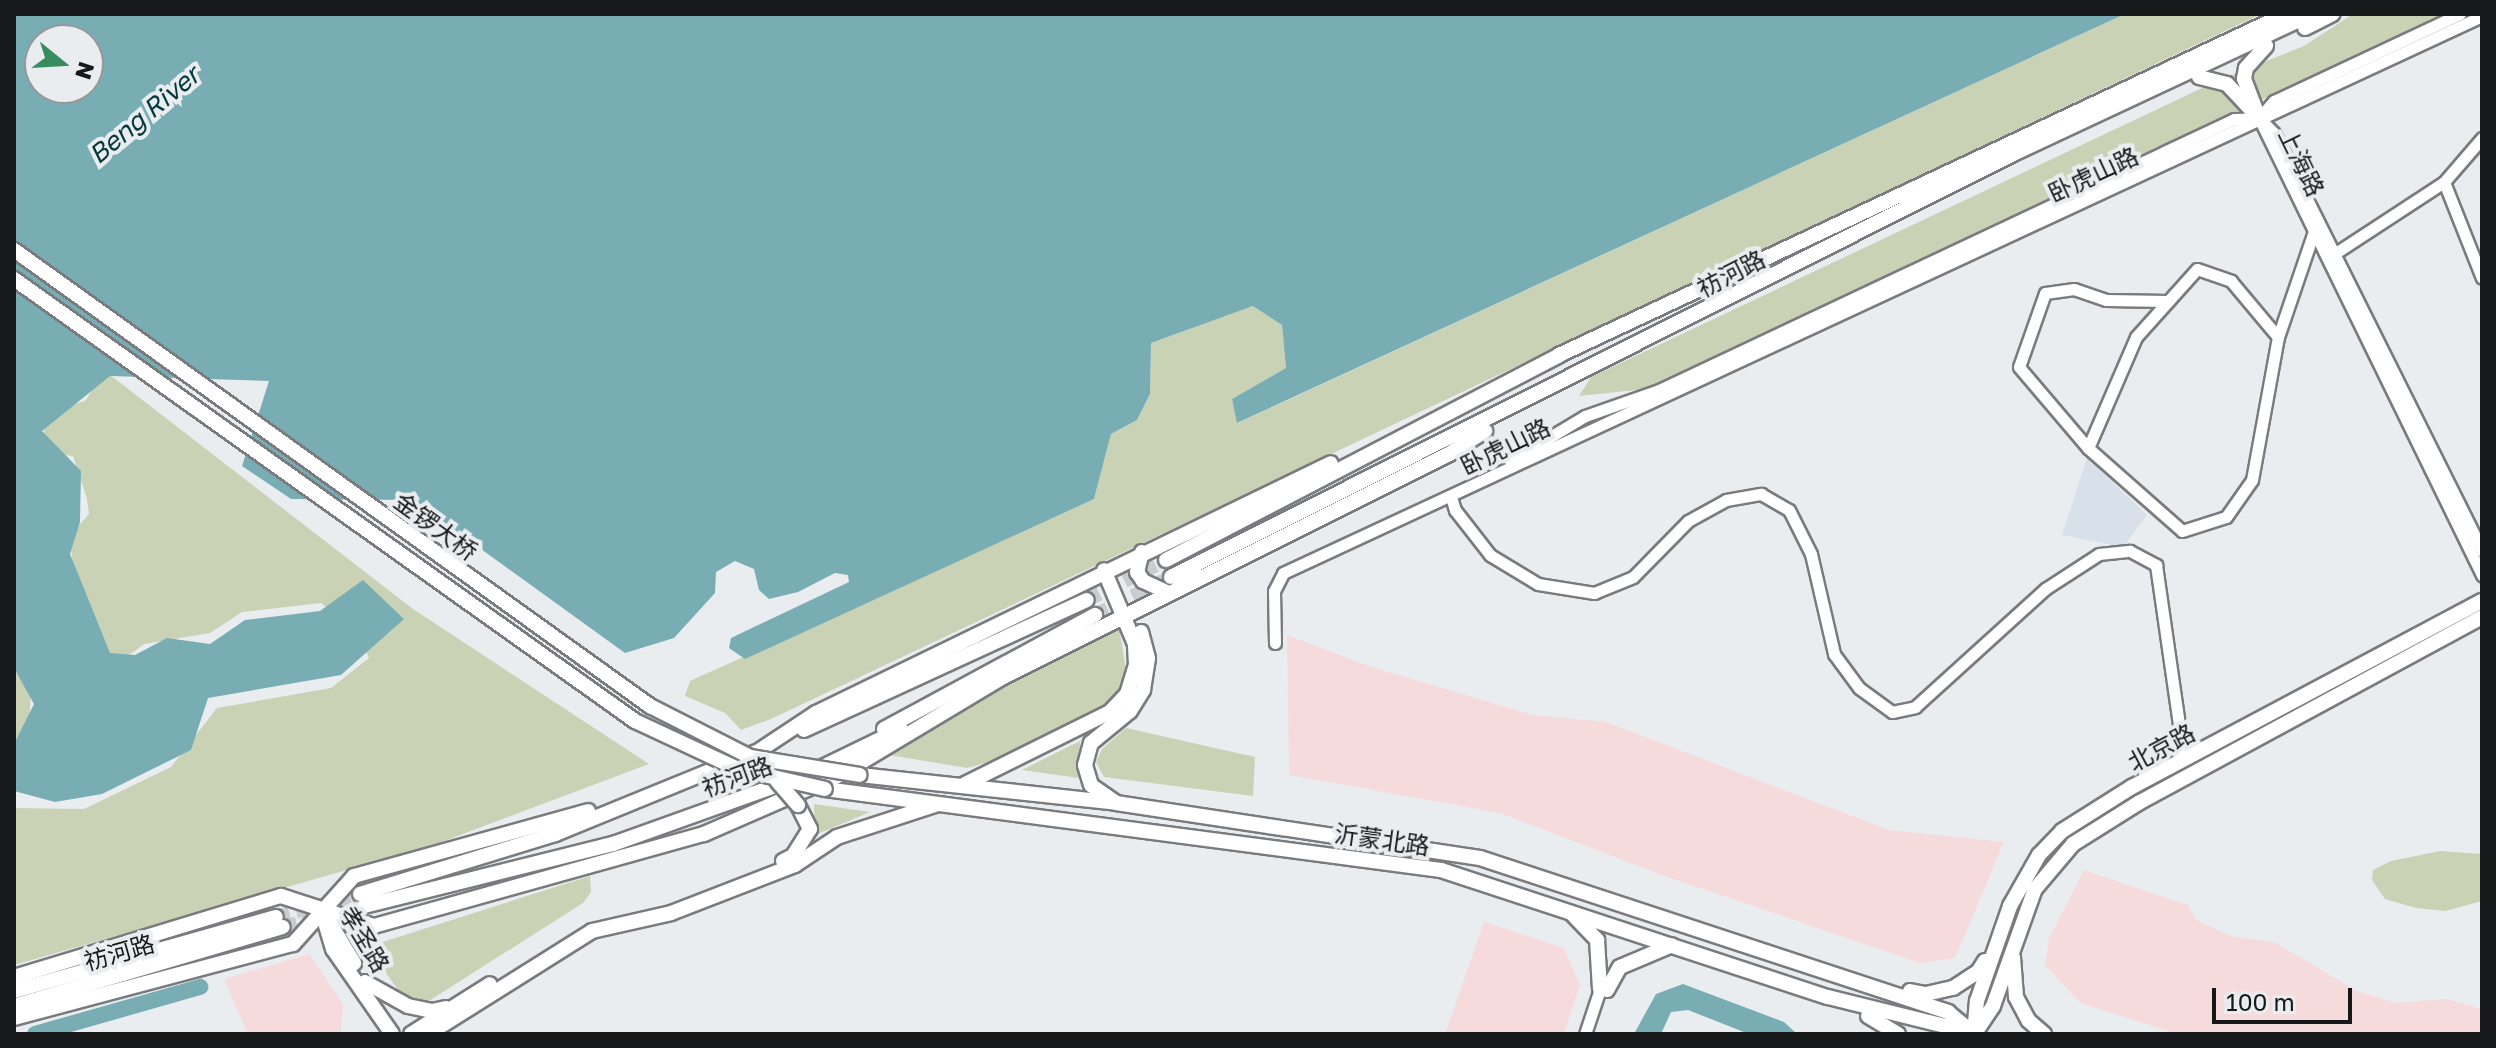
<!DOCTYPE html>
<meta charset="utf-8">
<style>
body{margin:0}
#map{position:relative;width:2496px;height:1048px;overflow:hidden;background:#eaedf0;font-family:"Golos Text","Noto Sans SC",sans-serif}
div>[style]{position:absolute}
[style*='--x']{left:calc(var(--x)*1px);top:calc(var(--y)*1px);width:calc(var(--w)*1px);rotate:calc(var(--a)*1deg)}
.commercial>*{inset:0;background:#f6dbdd}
.built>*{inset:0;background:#d8e0e9}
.green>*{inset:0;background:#c9d2b5}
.water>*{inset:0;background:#79adb4}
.river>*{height:16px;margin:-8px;padding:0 8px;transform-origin:8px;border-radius:8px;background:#79adb4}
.major-tunnel>*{height:14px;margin-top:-7px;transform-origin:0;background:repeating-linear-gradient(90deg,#cacdd0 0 14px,transparent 0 21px)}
.roads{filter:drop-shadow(2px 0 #797b7e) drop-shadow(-2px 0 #797b7e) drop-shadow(0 2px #797b7e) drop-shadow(0 -2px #797b7e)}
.minor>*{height:11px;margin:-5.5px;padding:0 5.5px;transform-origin:5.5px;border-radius:5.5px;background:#fff}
.major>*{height:14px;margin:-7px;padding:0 7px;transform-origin:7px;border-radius:7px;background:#fff}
.bridges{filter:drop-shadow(2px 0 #797b7e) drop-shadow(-2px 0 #797b7e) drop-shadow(0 2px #797b7e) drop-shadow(0 -2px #797b7e)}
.major-bridge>*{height:14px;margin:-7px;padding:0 7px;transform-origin:7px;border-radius:7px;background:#fff}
span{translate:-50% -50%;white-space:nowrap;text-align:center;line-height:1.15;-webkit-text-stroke:8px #eaedf0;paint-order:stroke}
.street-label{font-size:24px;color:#171819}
.water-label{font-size:26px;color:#04393e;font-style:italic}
.frame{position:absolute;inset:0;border:16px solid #171819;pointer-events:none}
.north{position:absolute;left:24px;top:24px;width:80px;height:80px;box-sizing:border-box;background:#eaedf0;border:2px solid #96989a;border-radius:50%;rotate:108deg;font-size:22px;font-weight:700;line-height:32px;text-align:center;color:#171819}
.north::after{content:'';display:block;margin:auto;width:28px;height:36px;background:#388d60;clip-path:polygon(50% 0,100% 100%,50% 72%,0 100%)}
.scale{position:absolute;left:2212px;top:988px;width:140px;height:36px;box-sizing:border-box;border:4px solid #171819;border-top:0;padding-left:10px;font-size:24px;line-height:28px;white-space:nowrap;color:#171819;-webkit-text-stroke:6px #eaedf0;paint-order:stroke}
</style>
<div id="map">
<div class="commercial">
<i style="clip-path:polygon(1287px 635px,1369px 666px,1533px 715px,1606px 722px,1889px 830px,2004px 842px,1955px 958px,1920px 963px,1662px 875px,1500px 813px,1289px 775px)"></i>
<i style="clip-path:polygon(2084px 870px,2188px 905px,2196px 920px,2231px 936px,2276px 943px,2357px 991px,2396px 1003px,2447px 999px,2482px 1009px,2482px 1034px,2178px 1034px,2080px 1003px,2045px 965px,2049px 938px)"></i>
<i style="clip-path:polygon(1484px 922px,1564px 948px,1580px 985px,1564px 1034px,1445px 1034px)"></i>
<i style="clip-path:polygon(309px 954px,343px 1004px,341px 1034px,248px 1034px,224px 979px)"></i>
</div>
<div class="built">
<i style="clip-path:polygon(2087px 458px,2147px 515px,2123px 547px,2062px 535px)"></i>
</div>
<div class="green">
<i style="clip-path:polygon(2125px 14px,2261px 14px,771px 719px,741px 730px,725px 713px,685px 696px,690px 681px,1094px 499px,1111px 434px,1137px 420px,1150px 394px,1151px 343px,1253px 306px,1282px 325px,1286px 368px,1232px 399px,1238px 423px)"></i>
<i style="clip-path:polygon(2353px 14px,2444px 14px,1645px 389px,1579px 396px,1591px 377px,2217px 81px,2304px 46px)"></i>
<i style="clip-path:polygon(105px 371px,413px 609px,649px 764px,431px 846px,14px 965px,14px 808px,84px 809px,171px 767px,217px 708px,331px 688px,369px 658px,357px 632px,321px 603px,242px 612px,210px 633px,144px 644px,121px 661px,105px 659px,79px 604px,69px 537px,89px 514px,87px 499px,73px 456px,44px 452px,44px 423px,59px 408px,85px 401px)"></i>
<i style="clip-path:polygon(1119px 627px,1126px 670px,1117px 695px,1104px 708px,999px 759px,967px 768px,865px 751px)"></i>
<i style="clip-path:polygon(14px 670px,31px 690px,29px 726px,14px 742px)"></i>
<i style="clip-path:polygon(1126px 728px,1255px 757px,1253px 796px,1104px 777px,1096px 762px,1102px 749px)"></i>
<i style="clip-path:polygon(1080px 741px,1079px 778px,1022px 770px)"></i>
<i style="clip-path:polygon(814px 804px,870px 812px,815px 835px)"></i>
<i style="clip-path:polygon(2440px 851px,2482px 854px,2482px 901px,2445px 911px,2416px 908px,2385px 899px,2372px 880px,2373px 870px,2391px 861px)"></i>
<i style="clip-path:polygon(590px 876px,591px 892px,583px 903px,424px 1004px,404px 998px,367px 947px)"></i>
</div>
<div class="water">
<i style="clip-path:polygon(evenodd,14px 14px,2125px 14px,1237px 423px,1232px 399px,1286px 368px,1282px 325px,1253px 306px,1151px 343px,1150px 394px,1137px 420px,1111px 434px,1094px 499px,745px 659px,729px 648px,731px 638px,849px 582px,848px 575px,835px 573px,798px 592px,769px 599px,759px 590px,754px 569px,735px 561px,716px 572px,715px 593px,674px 638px,625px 653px,413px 500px,291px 499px,242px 466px,269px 381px,110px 376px,42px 431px,81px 471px,80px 522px,70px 554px,110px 653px,135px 655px,167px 638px,210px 644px,245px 620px,320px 611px,363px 580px,404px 619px,341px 675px,208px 698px,191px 750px,102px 794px,55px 802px,14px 791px,14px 744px,34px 704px,14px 668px,14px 14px,40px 40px,88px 40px,88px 88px,40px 88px,40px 40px)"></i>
<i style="clip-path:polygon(1683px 984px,1784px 1022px,1797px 1034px,1749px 1034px,1688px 1010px,1671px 1012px,1661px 1034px,1634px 1034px,1656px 994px)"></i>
</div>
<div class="river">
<i style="--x:35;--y:1034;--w:172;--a:-15.9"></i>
</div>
<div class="major-tunnel">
<i style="--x:1087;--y:600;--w:89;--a:-26.9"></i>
<i style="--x:1095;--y:615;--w:85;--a:-26.6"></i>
<i style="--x:276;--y:917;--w:87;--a:-15.3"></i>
<i style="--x:283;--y:927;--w:84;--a:-14.5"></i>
</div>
<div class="roads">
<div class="minor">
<i style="--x:2259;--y:118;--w:509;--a:63.99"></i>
<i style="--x:2262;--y:121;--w:17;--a:45"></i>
<i style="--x:2274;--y:133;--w:467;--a:63.5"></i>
<i style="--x:2444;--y:182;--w:103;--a:68.4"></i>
<i style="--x:2334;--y:254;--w:131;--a:-33.2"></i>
<i style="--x:2444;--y:182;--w:58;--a:-49.2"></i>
<i style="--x:2168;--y:301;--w:62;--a:-179.1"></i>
<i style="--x:2106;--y:300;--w:34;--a:-161"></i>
<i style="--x:2074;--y:289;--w:29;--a:172"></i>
<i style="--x:2045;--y:293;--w:78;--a:109.4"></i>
<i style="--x:2019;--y:367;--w:106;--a:49.6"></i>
<i style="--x:2088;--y:448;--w:125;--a:41.4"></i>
<i style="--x:2182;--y:531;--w:46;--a:-17.7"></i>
<i style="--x:2226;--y:517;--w:45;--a:-54.9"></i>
<i style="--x:2252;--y:480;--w:145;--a:-79.7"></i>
<i style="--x:2088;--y:448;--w:121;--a:-66.6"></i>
<i style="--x:2136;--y:337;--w:91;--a:-48.1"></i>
<i style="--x:2197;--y:269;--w:36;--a:19"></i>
<i style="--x:2231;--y:281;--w:73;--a:50"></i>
<i style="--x:2278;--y:337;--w:109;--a:-71.2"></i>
<i style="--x:1510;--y:461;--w:87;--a:-31"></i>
<i style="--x:1585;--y:416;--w:78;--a:-19.4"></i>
<i style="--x:1659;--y:390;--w:636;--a:-25.23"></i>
<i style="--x:2234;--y:119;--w:25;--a:-2"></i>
<i style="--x:2259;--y:118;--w:23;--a:-49"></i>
<i style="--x:2274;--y:101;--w:205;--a:-25.1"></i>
<i style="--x:1451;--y:497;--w:14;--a:73"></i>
<i style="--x:1455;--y:510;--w:57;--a:52.1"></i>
<i style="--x:1490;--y:555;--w:56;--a:31.1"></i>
<i style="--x:1538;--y:584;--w:57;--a:9.1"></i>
<i style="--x:1594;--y:593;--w:42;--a:-22.3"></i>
<i style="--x:1633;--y:577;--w:78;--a:-45.5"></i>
<i style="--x:1688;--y:521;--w:43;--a:-28.9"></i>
<i style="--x:1726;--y:500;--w:36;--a:-10"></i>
<i style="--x:1761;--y:494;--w:32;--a:30"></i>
<i style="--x:1789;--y:510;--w:49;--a:63.4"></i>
<i style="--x:1811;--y:554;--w:103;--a:77"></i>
<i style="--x:1834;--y:654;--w:42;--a:53.7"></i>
<i style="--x:1859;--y:688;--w:41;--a:36"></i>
<i style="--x:1892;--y:712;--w:24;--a:-12"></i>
<i style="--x:1915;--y:707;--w:176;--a:-42.2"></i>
<i style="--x:2045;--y:589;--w:64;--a:-32.9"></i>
<i style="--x:2099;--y:554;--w:31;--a:-6"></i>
<i style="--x:2130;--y:551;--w:30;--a:28"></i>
<i style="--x:2156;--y:565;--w:168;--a:81.8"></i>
<i style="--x:2180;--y:731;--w:31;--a:92"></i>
<i style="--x:1275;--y:643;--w:52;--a:-91.1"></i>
<i style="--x:1274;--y:591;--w:20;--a:-63"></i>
<i style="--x:1283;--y:573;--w:1322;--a:-24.92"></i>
<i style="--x:1585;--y:1034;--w:47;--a:-71.6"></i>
</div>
<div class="major">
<i style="--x:2305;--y:28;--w:31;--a:-27"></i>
<i style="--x:2199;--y:77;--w:29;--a:14"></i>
<i style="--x:2227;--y:84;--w:42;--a:46.9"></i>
<i style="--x:2259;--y:118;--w:42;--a:-111"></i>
<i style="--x:2244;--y:79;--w:11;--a:-80"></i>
<i style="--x:2246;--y:68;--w:30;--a:-48"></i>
<i style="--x:1142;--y:552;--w:21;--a:104"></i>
<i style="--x:1137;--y:572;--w:11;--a:56"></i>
<i style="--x:1143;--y:581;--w:29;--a:25"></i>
<i style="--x:1166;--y:560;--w:443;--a:-27.5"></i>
<i style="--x:1559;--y:355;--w:803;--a:-25.13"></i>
<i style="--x:1171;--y:577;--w:940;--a:-26.67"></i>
<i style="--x:2011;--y:155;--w:332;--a:-25.1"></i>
<i style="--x:1001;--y:678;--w:501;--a:-26.57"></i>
<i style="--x:1449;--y:454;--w:43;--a:-32.6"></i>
<i style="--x:884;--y:729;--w:240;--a:-28.4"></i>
<i style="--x:804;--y:730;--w:311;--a:-24.7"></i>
<i style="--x:760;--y:750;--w:67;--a:-33.5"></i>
<i style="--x:816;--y:713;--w:572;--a:-25.89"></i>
<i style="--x:808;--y:774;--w:103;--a:-25.8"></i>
<i style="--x:860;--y:775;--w:258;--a:6.2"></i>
<i style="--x:1116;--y:803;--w:368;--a:8.6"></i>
<i style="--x:1480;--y:858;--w:493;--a:18.2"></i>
<i style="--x:1948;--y:1012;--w:34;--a:40"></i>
<i style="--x:965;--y:784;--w:162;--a:-26.4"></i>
<i style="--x:1110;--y:712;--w:25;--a:-47"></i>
<i style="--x:1127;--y:694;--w:30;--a:-73"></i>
<i style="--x:1136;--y:665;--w:21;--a:-93"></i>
<i style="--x:1135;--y:644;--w:80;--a:-112.7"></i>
<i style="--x:825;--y:789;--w:621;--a:7.49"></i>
<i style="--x:1441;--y:870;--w:407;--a:18.2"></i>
<i style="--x:1828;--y:997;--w:154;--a:13.9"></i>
<i style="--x:1115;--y:802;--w:29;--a:-145"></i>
<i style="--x:1091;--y:785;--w:21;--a:-107"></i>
<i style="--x:1085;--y:765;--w:23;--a:-75"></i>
<i style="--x:1091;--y:743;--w:50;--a:-39.4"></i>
<i style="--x:1130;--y:711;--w:25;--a:-58"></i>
<i style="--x:1143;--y:690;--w:32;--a:-81"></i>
<i style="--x:1148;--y:658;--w:27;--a:-105"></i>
<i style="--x:783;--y:861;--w:11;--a:-27"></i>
<i style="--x:793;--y:856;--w:32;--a:-58"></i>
<i style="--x:810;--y:829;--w:27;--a:-117"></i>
<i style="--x:360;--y:894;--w:204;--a:-17.1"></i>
<i style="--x:555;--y:834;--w:217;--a:-22.2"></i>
<i style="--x:364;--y:906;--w:257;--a:-14"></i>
<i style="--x:613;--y:844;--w:187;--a:-19.7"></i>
<i style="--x:321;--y:909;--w:42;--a:73.3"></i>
<i style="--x:333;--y:949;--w:103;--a:55.2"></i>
<i style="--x:1573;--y:915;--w:35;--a:46"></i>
<i style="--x:1597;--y:940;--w:49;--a:86.5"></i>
<i style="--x:330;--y:923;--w:47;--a:59"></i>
<i style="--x:2013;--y:957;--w:40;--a:85.7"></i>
<i style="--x:2016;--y:997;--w:27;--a:62"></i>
<i style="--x:2029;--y:1021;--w:20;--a:41"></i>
<i style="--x:14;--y:977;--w:279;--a:-16.9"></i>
<i style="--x:281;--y:896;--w:98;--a:17.9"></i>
<i style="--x:374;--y:926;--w:343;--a:-15.6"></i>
<i style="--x:704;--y:834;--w:148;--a:-23.5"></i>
<i style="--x:840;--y:775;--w:196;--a:-31"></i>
<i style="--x:365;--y:982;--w:49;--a:29.2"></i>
<i style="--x:408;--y:1006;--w:25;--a:12"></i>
<i style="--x:432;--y:1011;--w:14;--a:-12"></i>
<i style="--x:1607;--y:990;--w:26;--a:-61"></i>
<i style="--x:1620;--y:967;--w:56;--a:-22.9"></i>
<i style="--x:14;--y:991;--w:272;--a:-15.8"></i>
<i style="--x:1910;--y:991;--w:16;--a:11"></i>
<i style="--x:1926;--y:994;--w:28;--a:-13"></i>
<i style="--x:1953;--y:988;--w:30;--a:-33"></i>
<i style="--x:1978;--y:972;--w:13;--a:-58"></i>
<i style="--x:14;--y:1006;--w:280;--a:-16.4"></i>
<i style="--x:1868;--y:1016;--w:35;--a:31"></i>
<i style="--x:14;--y:1018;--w:289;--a:-14.9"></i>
<i style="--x:293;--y:944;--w:91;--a:-48.1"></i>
<i style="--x:354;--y:876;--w:243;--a:-15.5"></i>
<i style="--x:1977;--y:1030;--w:29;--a:-56"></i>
<i style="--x:1993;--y:1006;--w:124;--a:-70.3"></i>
<i style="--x:2035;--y:889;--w:59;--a:-49.8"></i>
<i style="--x:2073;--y:844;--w:79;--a:-32.1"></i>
<i style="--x:2140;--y:802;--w:389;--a:-28.4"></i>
<i style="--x:411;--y:1034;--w:93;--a:-32.3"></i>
<i style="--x:428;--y:1034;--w:194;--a:-32.1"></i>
<i style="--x:592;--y:931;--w:81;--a:-12.8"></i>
<i style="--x:671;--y:913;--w:133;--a:-21.2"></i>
<i style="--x:795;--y:865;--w:50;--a:-33.7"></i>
<i style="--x:837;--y:837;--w:103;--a:-18.1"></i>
<i style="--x:1974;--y:1034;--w:33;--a:-85"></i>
<i style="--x:1977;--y:1001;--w:101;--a:-70.8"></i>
<i style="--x:2010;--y:906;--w:59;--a:-60.4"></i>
<i style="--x:2039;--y:855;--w:33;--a:-46"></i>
<i style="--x:2062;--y:831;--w:83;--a:-32.2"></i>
<i style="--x:2132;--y:787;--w:396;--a:-28"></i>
</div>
</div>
<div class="bridges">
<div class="major-bridge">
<i style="--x:14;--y:250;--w:783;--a:35.64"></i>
<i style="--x:650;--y:706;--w:112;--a:27"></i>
<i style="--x:750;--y:757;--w:111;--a:9.3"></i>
<i style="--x:14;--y:279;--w:762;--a:35.44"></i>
<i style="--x:635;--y:721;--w:114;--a:25"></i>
<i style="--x:738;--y:769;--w:89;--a:12.9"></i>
<i style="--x:777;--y:781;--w:32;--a:49"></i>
</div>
</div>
<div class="street-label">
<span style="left:2302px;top:162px;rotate:64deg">上海路</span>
<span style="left:2093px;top:174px;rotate:-25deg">卧虎山路</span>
<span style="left:1731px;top:273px;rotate:-27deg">祊河路</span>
<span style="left:1505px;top:446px;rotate:-26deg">卧虎山路</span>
<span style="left:436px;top:526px;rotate:36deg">金锣大桥</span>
<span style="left:2161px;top:747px;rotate:-28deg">北京路</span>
<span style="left:737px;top:776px;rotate:-20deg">祊河路</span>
<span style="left:1382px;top:839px;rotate:8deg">沂蒙北路</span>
<span style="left:365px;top:939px;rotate:59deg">孝圣路</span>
<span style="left:119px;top:952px;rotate:-16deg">祊河路</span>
</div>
<div class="water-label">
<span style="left:144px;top:115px;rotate:-40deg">Beng River</span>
</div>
<div class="frame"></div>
<div class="north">N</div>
<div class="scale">100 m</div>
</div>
